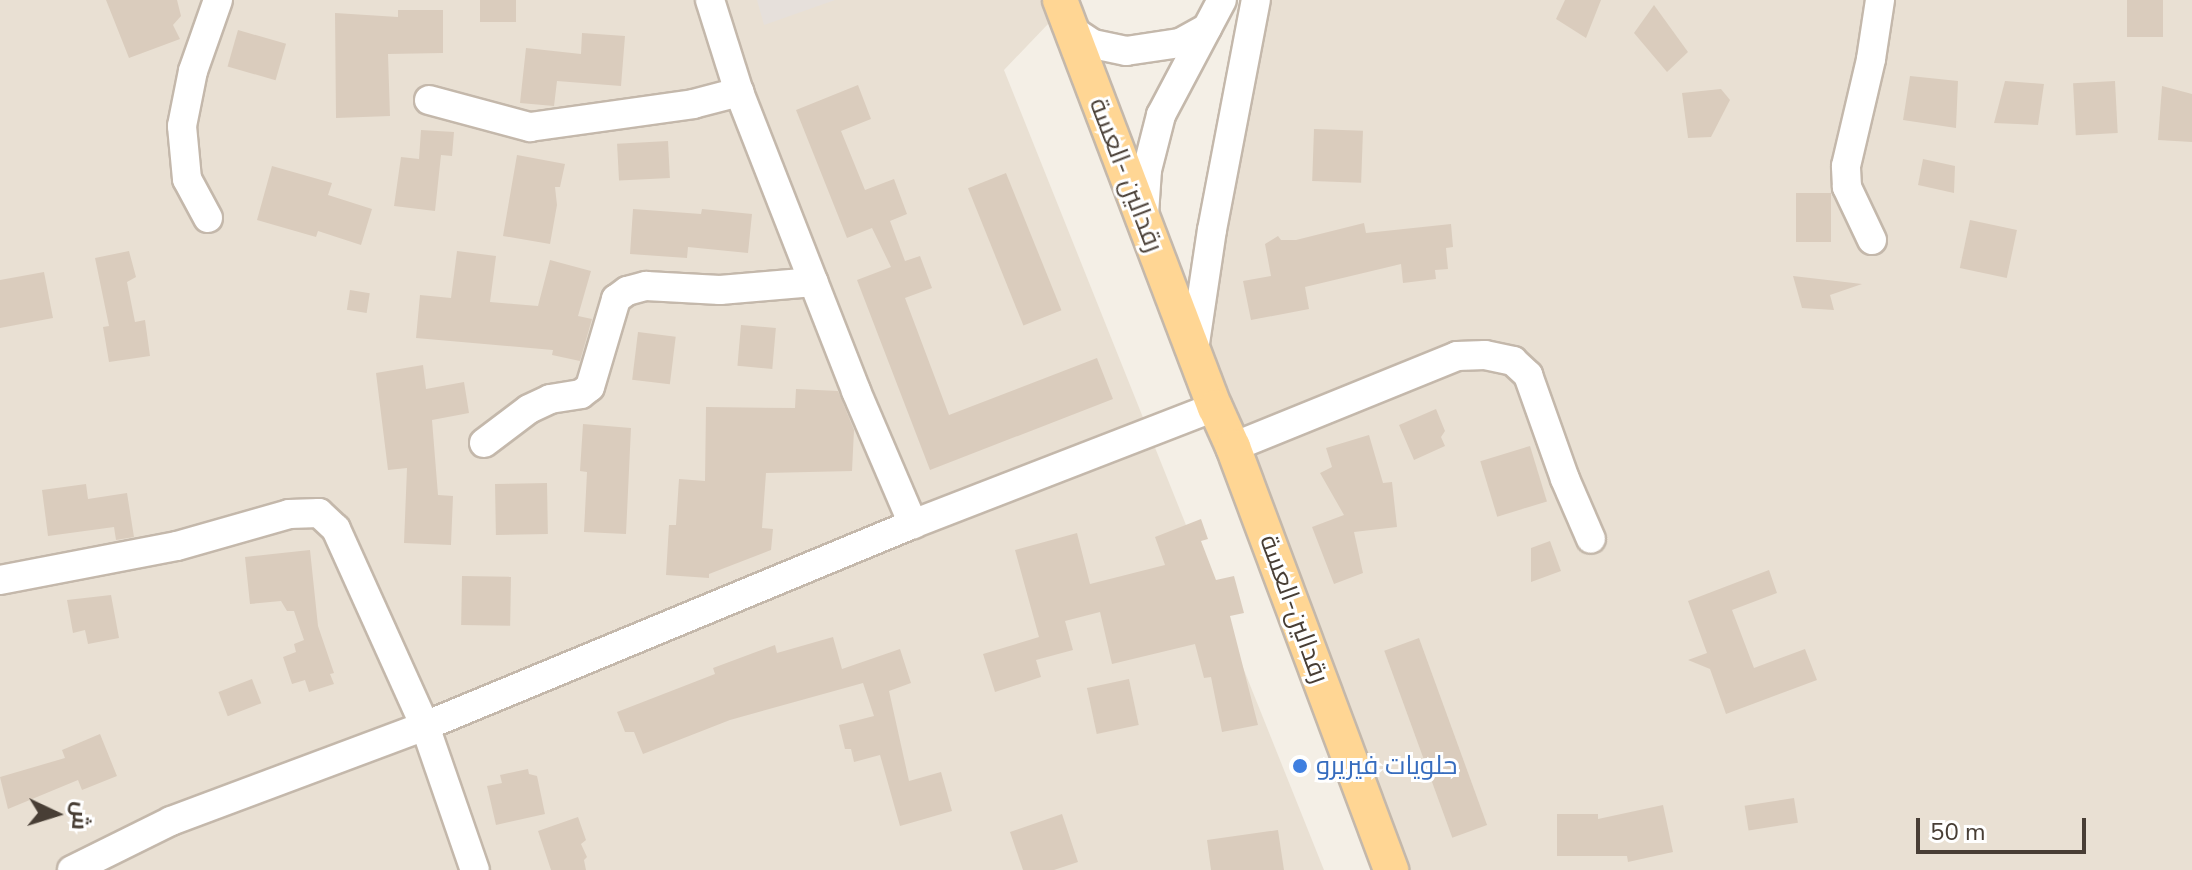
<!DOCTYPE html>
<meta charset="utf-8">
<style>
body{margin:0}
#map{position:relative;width:2192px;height:870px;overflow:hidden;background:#f4efe6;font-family:"Nunito Sans",Cairo,sans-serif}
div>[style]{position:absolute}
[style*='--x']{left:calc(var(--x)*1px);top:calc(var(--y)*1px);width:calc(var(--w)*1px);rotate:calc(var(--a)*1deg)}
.residential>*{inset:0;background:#e9e0d3}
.industrial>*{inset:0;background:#e6e0db}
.building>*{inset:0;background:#daccbd;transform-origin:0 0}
.roads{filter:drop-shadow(2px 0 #c4b8ab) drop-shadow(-2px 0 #c4b8ab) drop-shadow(0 2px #c4b8ab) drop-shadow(0 -2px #c4b8ab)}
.minor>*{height:28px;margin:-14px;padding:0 14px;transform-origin:14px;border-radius:14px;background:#fff}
.major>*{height:34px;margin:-17px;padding:0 17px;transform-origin:17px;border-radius:17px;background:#ffd694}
.dots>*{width:22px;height:22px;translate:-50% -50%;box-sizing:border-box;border:4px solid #fff;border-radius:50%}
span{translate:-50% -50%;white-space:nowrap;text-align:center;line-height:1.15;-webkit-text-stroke:6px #fff;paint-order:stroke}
.street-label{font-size:26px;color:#483e35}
.shop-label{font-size:26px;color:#366cbe}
.left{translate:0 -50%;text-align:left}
.north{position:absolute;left:16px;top:774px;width:80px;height:80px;-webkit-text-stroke:6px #fff;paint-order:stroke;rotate:94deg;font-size:22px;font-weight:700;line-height:32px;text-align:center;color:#483e35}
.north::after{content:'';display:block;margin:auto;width:28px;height:36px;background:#483e35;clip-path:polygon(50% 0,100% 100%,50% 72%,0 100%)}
.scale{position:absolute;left:1916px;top:818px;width:170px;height:36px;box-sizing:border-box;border:4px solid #483e35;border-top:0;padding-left:10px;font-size:24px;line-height:28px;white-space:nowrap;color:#483e35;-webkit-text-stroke:6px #fff;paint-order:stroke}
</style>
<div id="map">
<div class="residential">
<i style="clip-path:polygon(0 0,1071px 0,1004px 70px,1324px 870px,0 870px)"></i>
<i style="clip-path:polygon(1256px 0,2192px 0,2192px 870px,1391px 870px,1194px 350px)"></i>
</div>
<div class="industrial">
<i style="clip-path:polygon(757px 0,835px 0,764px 25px)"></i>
</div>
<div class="building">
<i style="clip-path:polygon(106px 0,177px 0,181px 16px,173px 25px,180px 39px,129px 58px)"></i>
<i style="left:480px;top:0;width:36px;height:22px"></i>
<i style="clip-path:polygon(1565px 0,1601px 0,1586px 38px,1556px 19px)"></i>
<i style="left:2127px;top:0;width:36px;height:37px"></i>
<i style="clip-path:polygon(1654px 5px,1688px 52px,1667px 72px,1634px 33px)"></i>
<i style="clip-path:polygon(398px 10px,443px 10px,443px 53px,388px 54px,390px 116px,336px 118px,335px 13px,398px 17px)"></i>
<i style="left:238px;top:30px;width:50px;height:38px;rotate:16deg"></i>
<i style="clip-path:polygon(582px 33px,625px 36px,621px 86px,557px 81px,554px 106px,520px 103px,526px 48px,581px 54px)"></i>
<i style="clip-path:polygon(1910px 76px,1958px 81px,1956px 128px,1903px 120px)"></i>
<i style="clip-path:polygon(2005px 81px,2044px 84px,2038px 125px,1994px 123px)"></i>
<i style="left:2115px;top:81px;width:52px;height:42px;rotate:87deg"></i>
<i style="clip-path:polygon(858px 85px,871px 119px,841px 131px,865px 190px,894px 179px,907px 214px,890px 221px,905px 261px,920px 256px,932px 288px,905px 298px,949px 415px,1097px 358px,1113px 399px,930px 470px,857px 280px,891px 267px,872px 228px,847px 238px,796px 110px)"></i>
<i style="clip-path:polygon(2162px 86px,2192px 94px,2192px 142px,2158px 140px)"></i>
<i style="clip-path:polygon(1721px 89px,1730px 100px,1711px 137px,1688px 138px,1682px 93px)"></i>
<i style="left:1314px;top:129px;width:49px;height:52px;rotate:2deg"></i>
<i style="clip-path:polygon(421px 130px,454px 132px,452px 156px,441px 155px,435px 211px,394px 206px,401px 157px,419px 159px)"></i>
<i style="left:668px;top:141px;width:37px;height:51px;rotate:87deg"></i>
<i style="clip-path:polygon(517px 155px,565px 164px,560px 187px,555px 187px,557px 205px,550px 244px,503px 236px)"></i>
<i style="clip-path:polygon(1923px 159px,1955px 166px,1954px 193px,1918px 185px)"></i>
<i style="clip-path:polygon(272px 166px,332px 183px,328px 195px,372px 209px,361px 245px,318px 231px,316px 237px,257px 220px)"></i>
<i style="left:1006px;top:173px;width:148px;height:41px;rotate:68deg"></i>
<i style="left:1796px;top:193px;width:35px;height:49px"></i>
<i style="clip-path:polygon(633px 209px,701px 214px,702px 209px,752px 214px,748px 253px,688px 247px,687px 258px,630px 254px)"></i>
<i style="left:1970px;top:220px;width:48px;height:49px;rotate:12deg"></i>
<i style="clip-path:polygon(1364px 223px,1366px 233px,1451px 224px,1453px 247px,1446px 248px,1448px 269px,1435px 270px,1436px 279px,1403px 283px,1401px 264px,1305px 287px,1309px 309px,1251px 320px,1243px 281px,1271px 276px,1265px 244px,1278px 236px,1281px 240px,1296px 240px)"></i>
<i style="clip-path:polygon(129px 251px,136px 277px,127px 282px,135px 322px,145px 320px,150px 356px,109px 362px,103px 327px,109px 326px,95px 258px)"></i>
<i style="clip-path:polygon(457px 251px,496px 256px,490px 302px,538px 306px,550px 260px,591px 271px,578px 316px,592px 319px,580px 361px,552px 355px,553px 350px,416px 338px,420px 295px,451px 298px)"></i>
<i style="clip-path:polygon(44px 272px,53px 318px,0 328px,0 280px)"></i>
<i style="clip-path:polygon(1793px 276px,1862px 284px,1830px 295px,1834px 310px,1802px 308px)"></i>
<i style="left:350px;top:290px;width:20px;height:20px;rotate:9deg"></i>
<i style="left:741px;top:325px;width:35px;height:41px;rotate:5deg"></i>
<i style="left:638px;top:332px;width:38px;height:48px;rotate:7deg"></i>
<i style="clip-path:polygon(423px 365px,426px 389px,464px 382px,469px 413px,432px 420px,438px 495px,453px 496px,451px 545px,404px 543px,407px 468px,388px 470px,376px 373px)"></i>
<i style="clip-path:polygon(796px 389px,838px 391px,854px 430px,852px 471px,766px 473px,762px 528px,773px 529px,771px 550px,709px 574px,709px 578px,666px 575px,669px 525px,676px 525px,679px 479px,705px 481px,706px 407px,795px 408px)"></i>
<i style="clip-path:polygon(1436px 409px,1445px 431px,1441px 437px,1445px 446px,1414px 460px,1399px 425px)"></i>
<i style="clip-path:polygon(583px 424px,631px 428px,626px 534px,584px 532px,587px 472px,580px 471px)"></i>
<i style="clip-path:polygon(1369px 435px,1383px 483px,1392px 482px,1397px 527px,1354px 532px,1363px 573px,1334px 584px,1312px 527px,1344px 515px,1320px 473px,1332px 467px,1326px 448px)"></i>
<i style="left:1530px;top:446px;width:58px;height:52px;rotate:73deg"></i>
<i style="left:547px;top:483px;width:51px;height:52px;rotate:89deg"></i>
<i style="clip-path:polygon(86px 484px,88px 499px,127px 493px,134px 537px,116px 540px,114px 527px,48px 536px,42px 490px)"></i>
<i style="clip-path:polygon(1201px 519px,1208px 539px,1201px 541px,1216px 580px,1234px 576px,1244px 613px,1230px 616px,1258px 725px,1222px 732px,1211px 677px,1204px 678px,1195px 644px,1112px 664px,1100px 612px,1065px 621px,1073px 650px,1036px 660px,1041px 677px,995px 692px,983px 654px,1039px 637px,1015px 550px,1077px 533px,1090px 584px,1165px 565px,1155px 537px)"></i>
<i style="clip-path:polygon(1550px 541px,1561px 571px,1531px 582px,1531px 548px)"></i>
<i style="clip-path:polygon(310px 550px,318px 626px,334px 673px,330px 674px,334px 684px,309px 692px,305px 680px,292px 684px,283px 657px,296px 652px,294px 644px,304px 640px,294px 611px,287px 611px,281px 601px,250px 604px,245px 557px)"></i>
<i style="clip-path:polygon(1769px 570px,1777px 593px,1732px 610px,1754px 668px,1805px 649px,1817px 680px,1726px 714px,1710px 669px,1688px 660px,1707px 653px,1688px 601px)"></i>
<i style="left:462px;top:576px;width:49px;height:49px;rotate:1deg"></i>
<i style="clip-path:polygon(111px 595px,119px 638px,88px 644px,85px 630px,73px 633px,67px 600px)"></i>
<i style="clip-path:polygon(833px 637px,842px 669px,900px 649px,911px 683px,889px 691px,909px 781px,941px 772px,952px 811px,900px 826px,880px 755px,854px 762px,851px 749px,845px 749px,839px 725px,874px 716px,863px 683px,730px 720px,643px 754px,634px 732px,625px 732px,617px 712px,715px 674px,713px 668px,775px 645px,777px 653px)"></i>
<i style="left:1419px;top:638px;width:199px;height:37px;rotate:70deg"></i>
<i style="left:252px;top:679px;width:26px;height:36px;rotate:69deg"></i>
<i style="left:1129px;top:679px;width:47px;height:43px;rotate:78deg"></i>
<i style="clip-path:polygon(100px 734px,117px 776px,82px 790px,78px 780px,8px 809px,0 777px,65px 758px,62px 750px)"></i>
<i style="clip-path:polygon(528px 769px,529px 774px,537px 776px,545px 814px,496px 825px,487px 786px,502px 783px,500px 775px)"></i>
<i style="left:1794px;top:798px;width:25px;height:50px;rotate:81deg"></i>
<i style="clip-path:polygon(1663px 805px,1673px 852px,1628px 862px,1627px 856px,1557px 856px,1557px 814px,1598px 814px,1598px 819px)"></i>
<i style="clip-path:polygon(1062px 814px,1078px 862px,1054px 870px,1023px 870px,1010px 832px)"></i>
<i style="clip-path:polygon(578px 817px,586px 840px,581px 844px,587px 857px,584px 860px,586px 870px,551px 870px,538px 831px)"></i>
<i style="clip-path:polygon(1278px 830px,1284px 870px,1211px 870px,1207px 840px)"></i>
</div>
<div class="roads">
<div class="minor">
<i style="--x:710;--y:0;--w:96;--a:72.5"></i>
<i style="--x:739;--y:92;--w:321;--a:68.6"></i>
<i style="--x:856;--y:391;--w:145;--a:66.8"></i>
<i style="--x:1072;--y:30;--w:25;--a:34"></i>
<i style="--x:1093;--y:44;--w:34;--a:12"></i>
<i style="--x:1126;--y:51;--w:55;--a:-8.4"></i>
<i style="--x:1180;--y:43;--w:31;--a:-29"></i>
<i style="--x:429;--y:100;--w:105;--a:15"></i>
<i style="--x:530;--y:127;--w:165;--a:-8"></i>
<i style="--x:693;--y:104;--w:48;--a:-14.6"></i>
<i style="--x:1144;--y:214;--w:44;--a:-86.1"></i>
<i style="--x:1147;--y:170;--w:57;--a:-75.7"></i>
<i style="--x:1161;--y:115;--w:130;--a:-62.1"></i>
<i style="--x:208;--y:218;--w:44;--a:-118.3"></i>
<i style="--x:187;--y:179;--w:53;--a:-95.4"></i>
<i style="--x:182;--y:126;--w:56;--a:-78.7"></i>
<i style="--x:193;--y:71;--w:75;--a:-70.6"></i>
<i style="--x:1872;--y:240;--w:59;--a:-115.3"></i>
<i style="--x:1847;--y:187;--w:21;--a:-93"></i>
<i style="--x:1846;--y:166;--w:110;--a:-76.8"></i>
<i style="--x:1871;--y:59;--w:60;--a:-81.3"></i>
<i style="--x:1194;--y:350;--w:121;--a:-81.5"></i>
<i style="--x:1212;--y:230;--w:234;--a:-79.2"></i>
<i style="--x:484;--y:443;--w:56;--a:-37.1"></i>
<i style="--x:529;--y:409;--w:23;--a:-25"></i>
<i style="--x:550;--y:399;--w:31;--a:-9"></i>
<i style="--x:581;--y:394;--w:11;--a:-38"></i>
<i style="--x:590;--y:387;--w:92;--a:-73.5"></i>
<i style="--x:616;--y:299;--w:14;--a:-36"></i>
<i style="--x:627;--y:291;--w:20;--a:-15"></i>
<i style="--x:646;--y:286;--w:74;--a:3.1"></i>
<i style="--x:720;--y:290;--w:94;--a:-4.9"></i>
<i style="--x:1233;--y:447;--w:242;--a:-22.1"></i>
<i style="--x:1457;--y:356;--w:28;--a:-2"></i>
<i style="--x:1485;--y:355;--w:29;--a:12"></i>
<i style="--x:1513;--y:361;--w:21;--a:43"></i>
<i style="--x:1528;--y:375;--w:110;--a:70.4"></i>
<i style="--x:1565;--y:479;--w:65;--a:66.6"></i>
<i style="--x:0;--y:580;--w:180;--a:-10.9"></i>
<i style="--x:177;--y:546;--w:116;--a:-15.9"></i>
<i style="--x:289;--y:514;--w:30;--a:-2"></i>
<i style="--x:319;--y:513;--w:23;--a:43"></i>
<i style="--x:336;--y:529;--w:216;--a:65.7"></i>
<i style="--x:425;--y:726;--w:152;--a:70.9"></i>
<i style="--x:72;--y:870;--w:110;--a:-26.3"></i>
<i style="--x:171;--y:821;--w:271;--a:-20.5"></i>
<i style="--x:425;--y:726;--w:528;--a:-22.49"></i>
<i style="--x:913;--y:524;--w:324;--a:-21.2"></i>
</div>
<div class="major">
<i style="--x:1060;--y:0;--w:436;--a:69.2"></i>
<i style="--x:1215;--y:407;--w:44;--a:65.8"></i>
<i style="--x:1233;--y:447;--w:452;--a:69.5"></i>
</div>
</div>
<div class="dots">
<i style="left:1300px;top:766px;background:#3f7fe0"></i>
</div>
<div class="street-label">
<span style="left:1126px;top:175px;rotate:69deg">رقدالين -العسة</span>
<span style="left:1294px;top:609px;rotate:70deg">رقدالين-العسة</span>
</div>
<div class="shop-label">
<span class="left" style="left:1316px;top:766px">حلويات فيريرو</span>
</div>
<div class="north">ش</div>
<div class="scale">50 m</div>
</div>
